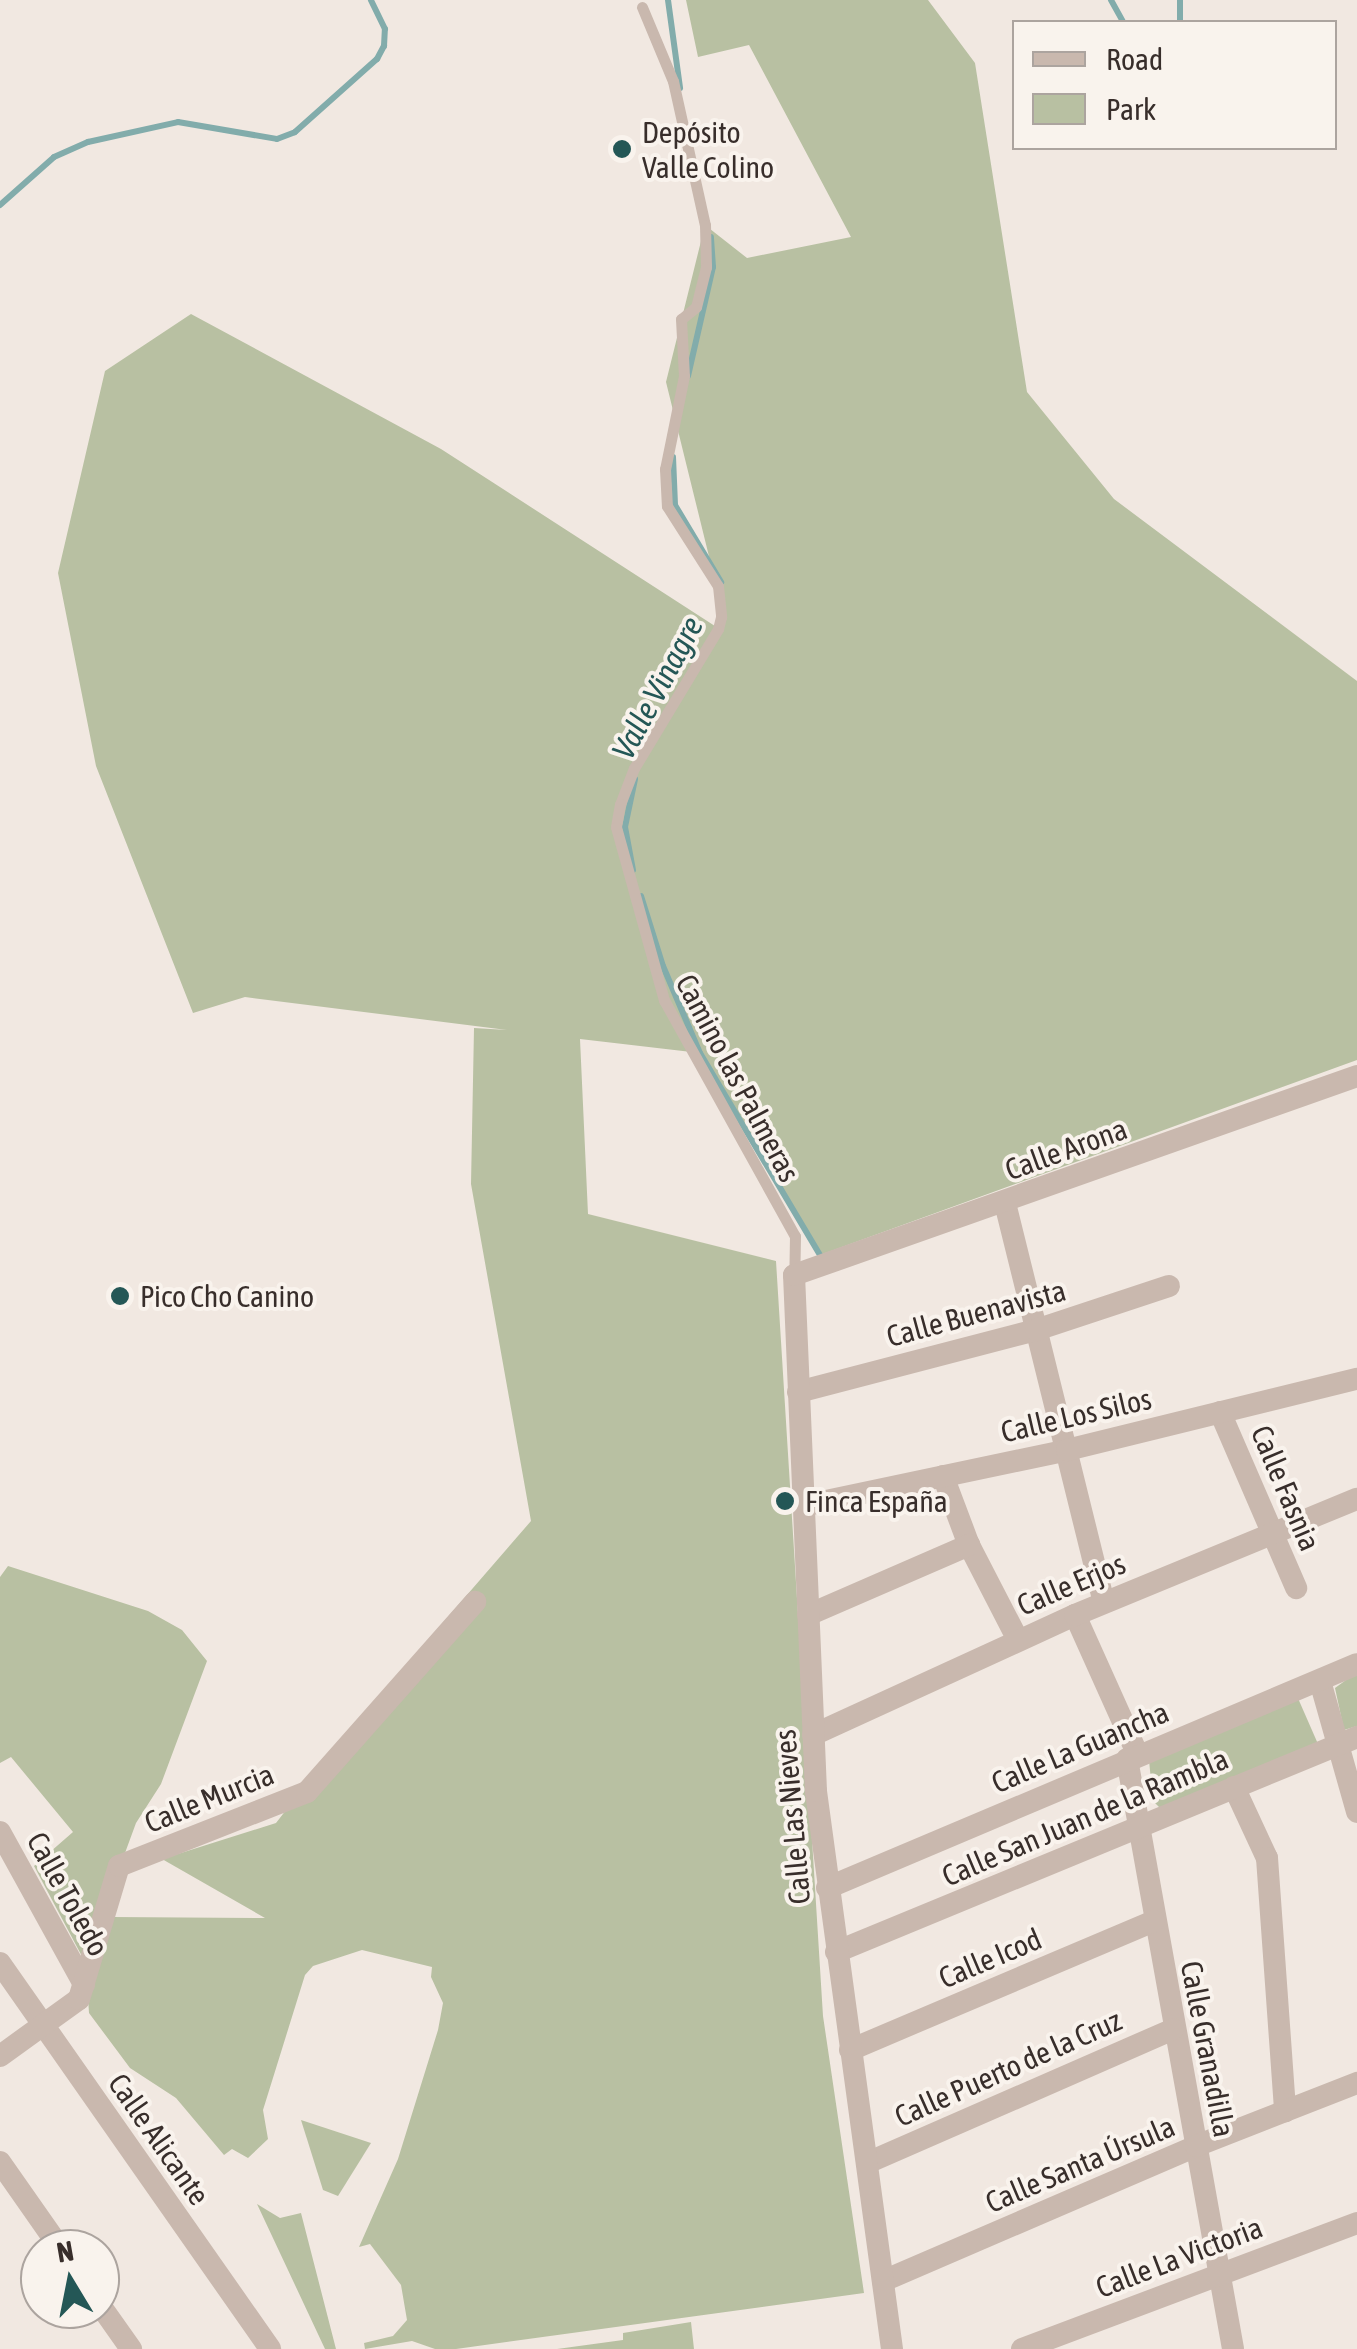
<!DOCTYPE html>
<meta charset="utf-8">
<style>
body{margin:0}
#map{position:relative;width:1357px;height:2349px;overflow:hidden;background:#f1e8e1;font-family:"Asap Condensed",sans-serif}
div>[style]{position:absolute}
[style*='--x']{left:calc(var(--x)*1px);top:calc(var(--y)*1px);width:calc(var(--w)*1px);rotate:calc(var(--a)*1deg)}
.green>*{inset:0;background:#b8c0a2}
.stream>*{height:6px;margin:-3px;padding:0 3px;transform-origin:3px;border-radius:3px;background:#82acab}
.lane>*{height:11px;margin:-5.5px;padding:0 5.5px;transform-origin:5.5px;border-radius:5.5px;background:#c9b8ae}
.street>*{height:22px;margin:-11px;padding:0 11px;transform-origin:11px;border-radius:11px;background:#c9b8ae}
.dots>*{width:28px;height:28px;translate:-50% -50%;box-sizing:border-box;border:5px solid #f9f3ed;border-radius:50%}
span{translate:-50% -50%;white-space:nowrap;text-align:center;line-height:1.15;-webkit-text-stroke:8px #f9f3ed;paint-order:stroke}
.poi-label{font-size:30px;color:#382e2b}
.left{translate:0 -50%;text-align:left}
.street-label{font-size:30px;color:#382e2b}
.water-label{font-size:32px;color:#245756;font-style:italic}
.legend{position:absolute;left:1012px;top:20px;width:325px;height:130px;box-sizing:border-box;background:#f9f3ed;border:2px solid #aca49f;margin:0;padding:12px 18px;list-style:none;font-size:30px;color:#382e2b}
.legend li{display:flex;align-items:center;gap:20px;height:50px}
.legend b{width:50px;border:2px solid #aca49f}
.north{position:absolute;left:20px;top:2229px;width:100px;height:100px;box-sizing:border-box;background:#f9f3ed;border:2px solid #aca49f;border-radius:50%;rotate:350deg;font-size:28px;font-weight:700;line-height:40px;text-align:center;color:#382e2b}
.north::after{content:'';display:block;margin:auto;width:35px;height:45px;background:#245756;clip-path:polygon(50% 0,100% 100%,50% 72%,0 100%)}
</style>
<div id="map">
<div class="green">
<i style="clip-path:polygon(686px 0,928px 0,975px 63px,1027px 392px,1114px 499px,1357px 681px,1357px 1060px,820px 1255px,700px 1053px,580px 1039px,588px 1214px,776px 1261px,823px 2016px,864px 2293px,456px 2349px,435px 2349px,412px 2341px,365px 2349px,364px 2343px,393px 2336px,407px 2320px,401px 2285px,370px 2244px,359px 2247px,398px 2159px,438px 2030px,443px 2003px,431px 1977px,432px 1967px,362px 1950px,313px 1966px,305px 1975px,263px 2110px,268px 2139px,248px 2158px,232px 2149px,224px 2155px,176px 2098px,130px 2068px,89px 2013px,88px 1998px,112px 1917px,265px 1918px,162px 1859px,276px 1823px,331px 1752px,531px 1521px,471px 1184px,474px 1028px,507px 1030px,245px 997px,193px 1013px,96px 766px,58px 573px,105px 371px,191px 314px,441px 449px,718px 628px,720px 601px,666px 382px,705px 225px,747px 258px,851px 237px,749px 45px,698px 57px)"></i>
<i style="clip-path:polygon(8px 1566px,148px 1611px,182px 1630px,207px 1661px,161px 1784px,136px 1823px,85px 1962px,34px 1866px,73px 1832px,11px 1757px,0 1763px,0 1577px)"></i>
<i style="clip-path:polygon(1357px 1672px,1357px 1726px,1344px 1730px,1335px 1688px)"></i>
<i style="clip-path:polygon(1297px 1696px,1318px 1744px,1160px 1808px,1153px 1801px,1149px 1760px)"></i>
<i style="clip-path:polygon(301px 2120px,371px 2143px,338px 2196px,323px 2190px)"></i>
<i style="clip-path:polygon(257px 2204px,280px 2218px,301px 2213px,336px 2349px,325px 2349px)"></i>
<i style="clip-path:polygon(691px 2322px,694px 2349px,557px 2349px,623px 2340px,623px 2333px)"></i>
</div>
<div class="stream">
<i style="--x:668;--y:0;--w:89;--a:82.2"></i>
<i style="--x:1111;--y:0;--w:25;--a:61"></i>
<i style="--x:1180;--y:22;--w:22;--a:-90"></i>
<i style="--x:0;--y:205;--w:72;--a:-41.6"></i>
<i style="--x:54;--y:157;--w:37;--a:-24"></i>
<i style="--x:88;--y:142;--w:92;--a:-12.5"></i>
<i style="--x:178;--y:122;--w:100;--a:9.7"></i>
<i style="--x:277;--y:139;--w:19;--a:-21"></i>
<i style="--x:295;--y:132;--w:110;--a:-41.7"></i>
<i style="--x:377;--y:59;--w:15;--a:-62"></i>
<i style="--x:384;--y:46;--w:17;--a:-87"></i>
<i style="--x:385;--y:29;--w:32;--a:-116"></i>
<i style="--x:688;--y:376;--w:112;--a:-77.1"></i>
<i style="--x:713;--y:267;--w:30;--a:-94"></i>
<i style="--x:673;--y:457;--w:48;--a:87.6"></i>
<i style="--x:675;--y:505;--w:90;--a:59.1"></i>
<i style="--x:633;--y:870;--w:44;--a:-100.5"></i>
<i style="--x:625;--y:827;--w:49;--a:-78.2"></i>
<i style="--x:641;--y:896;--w:73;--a:72.6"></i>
<i style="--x:663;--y:966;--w:95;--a:67"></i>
<i style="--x:700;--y:1053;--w:235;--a:59.3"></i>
</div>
<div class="lane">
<i style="--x:642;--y:7;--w:80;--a:67.3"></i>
<i style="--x:673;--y:81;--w:148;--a:77.5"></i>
<i style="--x:705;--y:225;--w:42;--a:88.6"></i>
<i style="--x:706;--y:267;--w:41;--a:104"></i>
<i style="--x:696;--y:307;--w:19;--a:141"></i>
<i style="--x:681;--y:319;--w:57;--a:87"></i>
<i style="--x:684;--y:376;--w:95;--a:101.5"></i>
<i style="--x:665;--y:469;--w:37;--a:87"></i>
<i style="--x:667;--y:506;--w:95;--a:57.5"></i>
<i style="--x:718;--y:586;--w:31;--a:84"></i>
<i style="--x:721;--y:617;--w:12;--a:104"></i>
<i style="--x:718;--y:629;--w:162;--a:121.1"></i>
<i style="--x:634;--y:768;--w:39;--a:111"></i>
<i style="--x:620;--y:804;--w:23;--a:100"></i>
<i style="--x:616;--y:827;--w:180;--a:74.5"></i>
<i style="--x:664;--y:1000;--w:270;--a:61"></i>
<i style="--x:795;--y:1236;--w:39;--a:91"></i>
</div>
<div class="street">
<i style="--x:1005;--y:1203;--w:411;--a:76.1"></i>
<i style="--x:798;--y:1392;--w:246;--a:-14.6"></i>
<i style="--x:1036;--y:1330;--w:140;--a:-18.3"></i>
<i style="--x:1220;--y:1412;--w:192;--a:66.6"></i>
<i style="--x:943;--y:1476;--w:74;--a:69.4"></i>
<i style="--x:969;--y:1545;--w:107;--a:62.7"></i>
<i style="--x:807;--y:1505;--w:266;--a:-11.9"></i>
<i style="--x:1067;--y:1450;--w:299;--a:-13.8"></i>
<i style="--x:808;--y:1615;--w:176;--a:-23.5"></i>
<i style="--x:1075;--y:1615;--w:154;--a:65.8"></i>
<i style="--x:1320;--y:1681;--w:136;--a:74.2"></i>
<i style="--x:813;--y:1735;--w:288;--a:-24.6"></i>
<i style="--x:1075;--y:1615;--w:305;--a:-22.4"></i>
<i style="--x:1127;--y:1759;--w:599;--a:79.81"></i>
<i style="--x:1234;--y:1787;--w:78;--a:65.1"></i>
<i style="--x:1267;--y:1858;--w:254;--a:85.9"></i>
<i style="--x:0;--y:1832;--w:174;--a:61.1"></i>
<i style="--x:827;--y:1888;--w:575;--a:-22.91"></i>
<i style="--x:836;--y:1952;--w:564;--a:-22.42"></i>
<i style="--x:0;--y:1963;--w:471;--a:55"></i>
<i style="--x:850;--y:2050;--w:330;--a:-23"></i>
<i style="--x:0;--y:2056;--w:97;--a:-35.8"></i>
<i style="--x:79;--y:1999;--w:139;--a:-73.3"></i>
<i style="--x:119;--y:1866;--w:202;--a:-21.5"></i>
<i style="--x:307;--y:1792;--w:254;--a:-48.5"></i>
<i style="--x:0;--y:2162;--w:106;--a:55"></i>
<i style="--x:867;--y:2163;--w:334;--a:-23.6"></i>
<i style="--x:883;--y:2281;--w:341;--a:-23.3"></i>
<i style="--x:1196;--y:2146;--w:173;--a:-21.4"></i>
<i style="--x:100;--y:2305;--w:54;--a:54.8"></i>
<i style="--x:892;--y:2349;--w:563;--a:-97.76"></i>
<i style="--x:816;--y:1791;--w:516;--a:-92.44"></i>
<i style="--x:794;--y:1275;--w:597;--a:-19.47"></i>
<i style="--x:1022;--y:2349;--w:358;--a:-20.6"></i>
</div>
<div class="dots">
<i style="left:622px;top:149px;background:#245756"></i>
<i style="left:120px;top:1296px;background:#245756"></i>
<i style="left:785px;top:1501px;background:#245756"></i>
</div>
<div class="poi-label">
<span class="left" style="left:642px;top:149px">Depósito<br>Valle Colino</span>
<span class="left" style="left:140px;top:1296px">Pico Cho Canino</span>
<span class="left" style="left:805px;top:1501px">Finca España</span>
</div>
<div class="street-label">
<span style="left:738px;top:1078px;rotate:62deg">Camino las Palmeras</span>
<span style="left:1066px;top:1149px;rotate:-20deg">Calle Arona</span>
<span style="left:976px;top:1313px;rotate:-15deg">Calle Buenavista</span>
<span style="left:1076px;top:1415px;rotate:-13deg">Calle Los Silos</span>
<span style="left:1286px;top:1488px;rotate:67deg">Calle Fasnia</span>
<span style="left:1071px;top:1584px;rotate:-23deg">Calle Erjos</span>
<span style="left:1080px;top:1747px;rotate:-23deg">Calle La Guancha</span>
<span style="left:209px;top:1798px;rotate:-22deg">Calle Murcia</span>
<span style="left:792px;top:1817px;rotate:-95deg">Calle Las Nieves</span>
<span style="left:1085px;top:1817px;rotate:-23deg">Calle San Juan de la Rambla</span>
<span style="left:68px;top:1894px;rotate:61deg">Calle Toledo</span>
<span style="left:990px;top:1958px;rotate:-23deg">Calle Icod</span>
<span style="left:1208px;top:2049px;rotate:79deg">Calle Granadilla</span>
<span style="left:1008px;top:2068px;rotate:-24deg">Calle Puerto de la Cruz</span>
<span style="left:159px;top:2139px;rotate:55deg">Calle Alicante</span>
<span style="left:1080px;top:2164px;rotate:-23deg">Calle Santa Úrsula</span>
<span style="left:1179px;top:2257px;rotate:-21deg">Calle La Victoria</span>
</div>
<div class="water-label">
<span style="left:658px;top:688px;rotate:-62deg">Valle Vinagre</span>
</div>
<ul class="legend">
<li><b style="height:12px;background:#c9b8ae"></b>Road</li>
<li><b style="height:28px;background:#b8c0a2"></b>Park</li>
</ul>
<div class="north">N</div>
</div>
